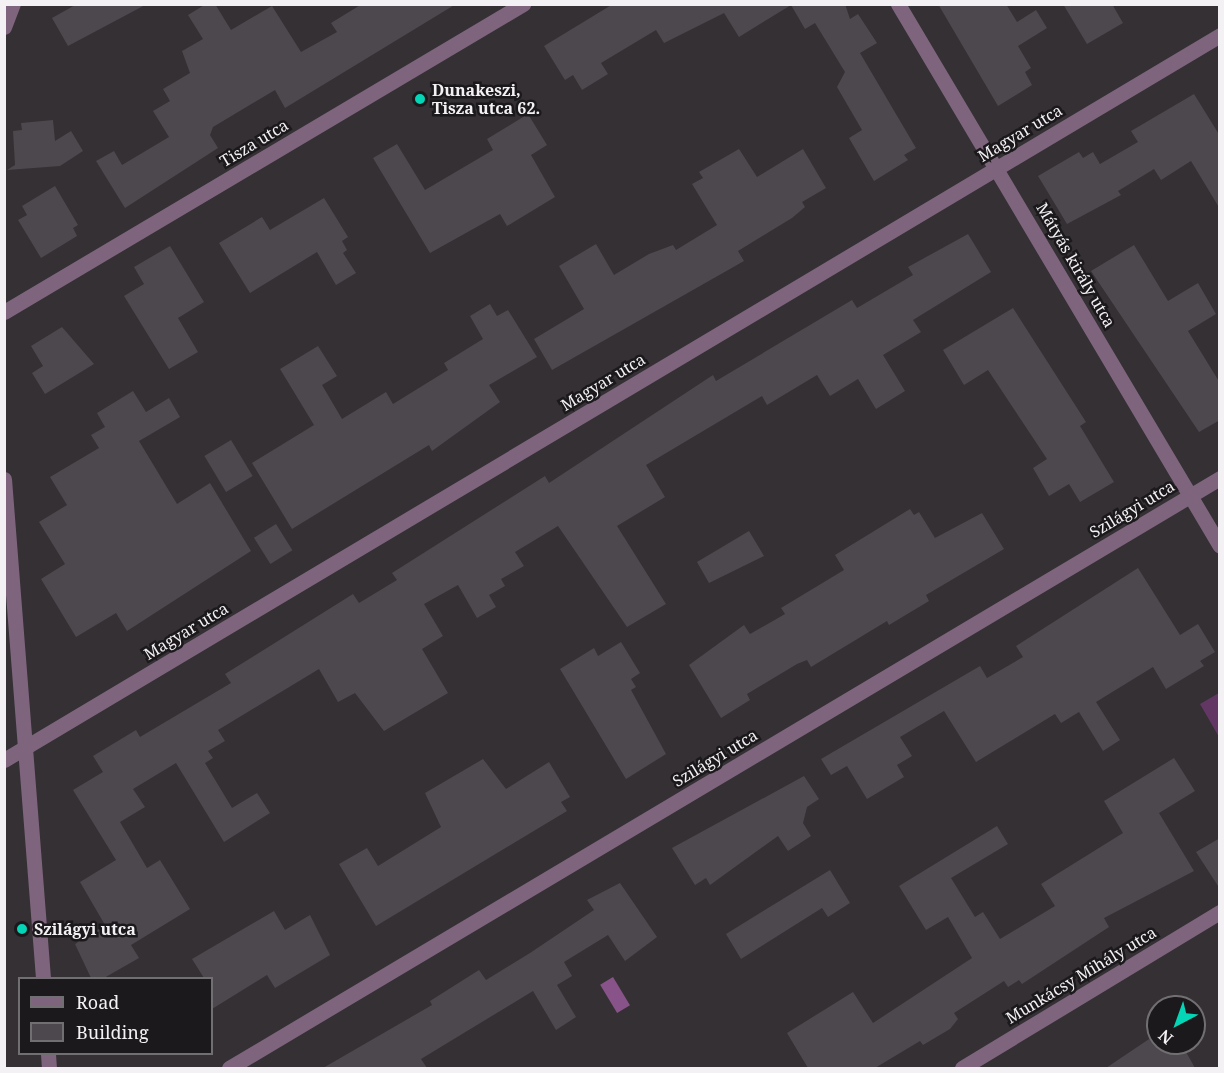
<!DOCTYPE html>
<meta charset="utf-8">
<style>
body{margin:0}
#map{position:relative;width:1224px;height:1073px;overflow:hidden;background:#343034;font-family:"Noto Serif",serif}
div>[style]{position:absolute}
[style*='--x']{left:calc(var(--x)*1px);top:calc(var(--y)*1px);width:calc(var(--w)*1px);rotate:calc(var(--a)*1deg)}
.green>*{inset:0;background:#633763}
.water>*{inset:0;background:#885388;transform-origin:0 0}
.building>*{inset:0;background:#4d484d;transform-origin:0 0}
.street>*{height:15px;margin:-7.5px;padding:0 7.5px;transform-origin:7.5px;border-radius:7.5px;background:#7e657d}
.dots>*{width:16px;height:16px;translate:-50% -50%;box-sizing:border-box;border:3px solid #1b191b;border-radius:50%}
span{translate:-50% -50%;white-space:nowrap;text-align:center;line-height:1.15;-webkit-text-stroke:5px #1b191b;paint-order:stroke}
.poi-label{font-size:16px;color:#f4f1f4;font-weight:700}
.left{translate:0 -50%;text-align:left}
.street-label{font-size:16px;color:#f4f1f4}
.frame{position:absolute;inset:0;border:6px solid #f4f1f4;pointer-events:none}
.legend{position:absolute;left:18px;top:977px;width:195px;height:78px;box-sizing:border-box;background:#1b191b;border:2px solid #726f72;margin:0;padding:8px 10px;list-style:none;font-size:18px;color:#f4f1f4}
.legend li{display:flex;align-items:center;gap:12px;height:30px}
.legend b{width:30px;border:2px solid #726f72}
.north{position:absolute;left:1146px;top:995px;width:60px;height:60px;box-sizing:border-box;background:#1b191b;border:2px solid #726f72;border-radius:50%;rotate:221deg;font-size:16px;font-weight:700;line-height:24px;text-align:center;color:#f4f1f4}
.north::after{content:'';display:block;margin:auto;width:21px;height:27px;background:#04d5b6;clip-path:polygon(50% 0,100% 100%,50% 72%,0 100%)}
</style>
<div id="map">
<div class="green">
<i style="clip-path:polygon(1219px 693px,1219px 737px,1200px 704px)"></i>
</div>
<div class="water">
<i style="left:613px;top:977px;width:33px;height:15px;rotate:59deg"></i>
</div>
<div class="building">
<i style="clip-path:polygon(77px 4px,147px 4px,68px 46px,52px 18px)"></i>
<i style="clip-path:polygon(206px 4px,215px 4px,231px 30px,272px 6px,301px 52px,337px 32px,331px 23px,362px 4px,456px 4px,285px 108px,275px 90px,213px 127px,210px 135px,218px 148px,125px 208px,96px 161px,114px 151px,122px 165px,169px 137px,153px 111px,170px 101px,163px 89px,190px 73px,182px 51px,203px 39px,188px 15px)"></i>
<i style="clip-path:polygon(613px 4px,845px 4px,850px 19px,858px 14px,877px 43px,860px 53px,916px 148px,904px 155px,908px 160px,874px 181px,849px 138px,862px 130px,837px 87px,845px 72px,815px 23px,805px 29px,791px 5px,739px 37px,724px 13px,664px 43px,656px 30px,601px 63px,608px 74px,582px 90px,573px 75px,565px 80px,544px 46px)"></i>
<i style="clip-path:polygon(938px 4px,1006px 4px,1017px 22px,1036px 10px,1047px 28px,1018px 46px,1031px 68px,1025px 72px,1032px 85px,998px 106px)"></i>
<i style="clip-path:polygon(1063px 4px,1112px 4px,1123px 23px,1087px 44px)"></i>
<i style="clip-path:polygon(1194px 94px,1220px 136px,1220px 209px,1191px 161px,1161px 180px,1154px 169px,1118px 191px,1121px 195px,1067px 224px,1038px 176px,1079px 152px,1083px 158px,1093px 152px,1100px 164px,1138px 142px,1131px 131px)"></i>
<i style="clip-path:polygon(528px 114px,547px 145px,531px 155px,555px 197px,507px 226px,500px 214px,430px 253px,373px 158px,397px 144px,425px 190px,493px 150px,487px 139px)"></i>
<i style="clip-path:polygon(53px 120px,55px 141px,71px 131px,83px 151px,60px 166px,7px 170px,15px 165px,13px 131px,22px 130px,21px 123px)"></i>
<i style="clip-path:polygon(739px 149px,757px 177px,803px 149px,826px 188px,802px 202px,805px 207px,792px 218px,738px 251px,744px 261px,552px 370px,534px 339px,584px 309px,559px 266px,596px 244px,614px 275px,649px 254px,673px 245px,676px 250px,717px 225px,692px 184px,703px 178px,699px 172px)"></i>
<i style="clip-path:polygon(55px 186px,78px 225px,73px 228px,77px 236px,41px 258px,18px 220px,27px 215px,22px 206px)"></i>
<i style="clip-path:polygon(324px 198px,348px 237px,342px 241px,347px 250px,343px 253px,356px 273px,336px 285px,317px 252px,250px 293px,219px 243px,262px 217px,270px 230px)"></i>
<i style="clip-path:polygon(968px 234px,991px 272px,913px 320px,921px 332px,883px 355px,905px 391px,876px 409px,858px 379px,830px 396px,817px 375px,767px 405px,762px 396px,646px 465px,665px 497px,617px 526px,666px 604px,627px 627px,558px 526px,515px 552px,524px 566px,501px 579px,505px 586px,489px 595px,496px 607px,477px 618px,458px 585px,424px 604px,443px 636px,422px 649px,448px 693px,384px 731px,355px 693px,338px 702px,319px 669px,218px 730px,225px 741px,208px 751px,213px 758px,205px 763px,232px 808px,257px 793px,270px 813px,224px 842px,176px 763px,133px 789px,145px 807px,120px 822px,147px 868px,160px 860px,190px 909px,131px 945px,139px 958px,104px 978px,91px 978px,75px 944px,105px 925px,80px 882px,116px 860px,73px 790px,103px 772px,93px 756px,136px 730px,140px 737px,231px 683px,225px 674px,353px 594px,359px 603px,397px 580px,392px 573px,545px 476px,549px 483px,713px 375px,716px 381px,852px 300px,857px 308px,913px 275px,908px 267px)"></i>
<i style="clip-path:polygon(1134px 245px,1168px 301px,1198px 283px,1216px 314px,1188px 331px,1220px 383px,1220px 420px,1199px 432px,1091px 271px)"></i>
<i style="clip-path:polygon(170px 246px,204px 302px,178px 318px,198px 352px,169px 369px,124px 296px,144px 284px,134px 267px)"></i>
<i style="clip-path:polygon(490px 304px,497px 316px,508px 310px,537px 357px,489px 385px,500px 402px,432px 451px,429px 445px,292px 529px,252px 463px,314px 425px,280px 369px,318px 346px,337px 376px,322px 385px,342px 419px,386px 392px,393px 404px,448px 370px,444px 363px,483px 339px,470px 316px)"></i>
<i style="clip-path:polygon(1013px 308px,1086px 422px,1080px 426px,1114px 482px,1080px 502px,1069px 484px,1049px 496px,1033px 468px,1047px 459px,988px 370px,964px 385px,943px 350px)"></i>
<i style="clip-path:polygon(62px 327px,94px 364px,45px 394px,32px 373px,43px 366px,31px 346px)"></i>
<i style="clip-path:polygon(133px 391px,146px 412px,169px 398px,180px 417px,139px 441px,177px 504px,210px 483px,251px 551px,127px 631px,116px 613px,76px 637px,41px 579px,65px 564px,39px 522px,67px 505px,50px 477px,99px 448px,91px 435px,105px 427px,97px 413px)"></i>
<i style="left:231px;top:440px;width:42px;height:31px;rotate:59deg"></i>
<i style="clip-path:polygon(910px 509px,914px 515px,919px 512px,935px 538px,982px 513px,1004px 549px,926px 595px,929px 601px,889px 625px,887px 621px,811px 667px,807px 660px,797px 664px,747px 694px,750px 700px,721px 718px,689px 665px,744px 625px,750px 634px,785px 614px,781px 608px,844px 570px,835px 555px)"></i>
<i style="left:276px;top:524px;width:31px;height:26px;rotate:58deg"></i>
<i style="clip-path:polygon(749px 531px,764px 556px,709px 583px,697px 562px)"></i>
<i style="clip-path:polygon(1138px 568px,1180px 635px,1198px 624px,1215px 652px,1200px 661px,1204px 666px,1166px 689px,1153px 667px,1096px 702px,1120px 740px,1103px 751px,1079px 712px,1061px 723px,1055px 714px,976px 762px,944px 711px,900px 737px,912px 756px,897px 765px,904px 777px,867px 799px,847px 766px,831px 775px,821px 759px,980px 666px,987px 678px,1023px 657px,1016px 646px)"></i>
<i style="clip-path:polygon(621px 642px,640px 673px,631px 679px,636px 687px,631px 690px,666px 754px,626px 779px,560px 669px,594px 648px,598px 656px)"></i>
<i style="clip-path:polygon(1174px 758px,1195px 791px,1159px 813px,1194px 871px,1104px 918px,1109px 927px,1022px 984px,1019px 980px,1008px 987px,1004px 981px,954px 1013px,958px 1019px,950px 1029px,923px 1045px,920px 1041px,875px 1068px,808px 1068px,787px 1033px,853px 992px,873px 1023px,972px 958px,948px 917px,926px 930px,899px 886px,997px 826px,1008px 844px,951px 878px,975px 917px,983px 912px,1000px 939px,1055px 906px,1041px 884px,1123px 833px,1104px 801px)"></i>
<i style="clip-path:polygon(483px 759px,506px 789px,549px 762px,570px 797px,561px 802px,567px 811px,376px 926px,339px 864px,367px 848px,378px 866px,441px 827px,425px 793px)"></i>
<i style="clip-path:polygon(804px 776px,819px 799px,807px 807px,803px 823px,811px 836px,788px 851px,778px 836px,710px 885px,706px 878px,695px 885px,672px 848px)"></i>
<i style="clip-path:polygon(1220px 838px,1220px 889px,1196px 852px)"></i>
<i style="clip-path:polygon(830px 870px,850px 903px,828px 917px,822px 908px,741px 959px,726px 934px)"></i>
<i style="clip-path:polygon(620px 883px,657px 937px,625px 961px,608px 935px,564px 962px,572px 976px,557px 985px,576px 1017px,556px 1030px,533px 991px,421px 1059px,427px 1068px,323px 1068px,432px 1005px,430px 1001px,479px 970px,486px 980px,530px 953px,594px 910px,587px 900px)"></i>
<i style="clip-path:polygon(274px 911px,285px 930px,310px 915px,330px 955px,275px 988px,267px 975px,212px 1009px,212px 978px,204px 978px,192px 959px)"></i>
<i style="clip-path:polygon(1158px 1033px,1158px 1043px,1181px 1043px,1195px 1068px,1106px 1068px)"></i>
</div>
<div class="street">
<i style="--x:898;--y:4;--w:630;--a:59.29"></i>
<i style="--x:4;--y:27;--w:25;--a:-69"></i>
<i style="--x:4;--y:312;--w:604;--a:-30.69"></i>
<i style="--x:4;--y:479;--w:501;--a:85.53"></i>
<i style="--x:4;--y:760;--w:1416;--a:-30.8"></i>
<i style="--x:48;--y:1054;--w:14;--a:86"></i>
<i style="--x:229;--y:1068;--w:1153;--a:-30.77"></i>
<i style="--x:962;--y:1068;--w:301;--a:-31.2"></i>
</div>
<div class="dots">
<i style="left:420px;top:99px;background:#04d5b6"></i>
<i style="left:22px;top:929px;background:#04d5b6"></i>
</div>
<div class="poi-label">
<span class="left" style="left:432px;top:99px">Dunakeszi,<br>Tisza utca 62.</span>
<span class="left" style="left:34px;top:929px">Szilágyi utca</span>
</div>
<div class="street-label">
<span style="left:1020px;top:133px;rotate:-31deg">Magyar utca</span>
<span style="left:254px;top:143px;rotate:-31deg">Tisza utca</span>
<span style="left:1076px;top:265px;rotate:60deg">Mátyás király utca</span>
<span style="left:603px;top:382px;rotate:-31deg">Magyar utca</span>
<span style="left:1132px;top:509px;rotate:-31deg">Szilágyi utca</span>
<span style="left:186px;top:631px;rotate:-31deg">Magyar utca</span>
<span style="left:715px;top:758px;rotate:-31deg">Szilágyi utca</span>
<span style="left:1081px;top:975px;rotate:-31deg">Munkácsy Mihály utca</span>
</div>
<div class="frame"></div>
<ul class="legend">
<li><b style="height:8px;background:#7e657d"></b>Road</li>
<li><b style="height:16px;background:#4d484d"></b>Building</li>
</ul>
<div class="north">N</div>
</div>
